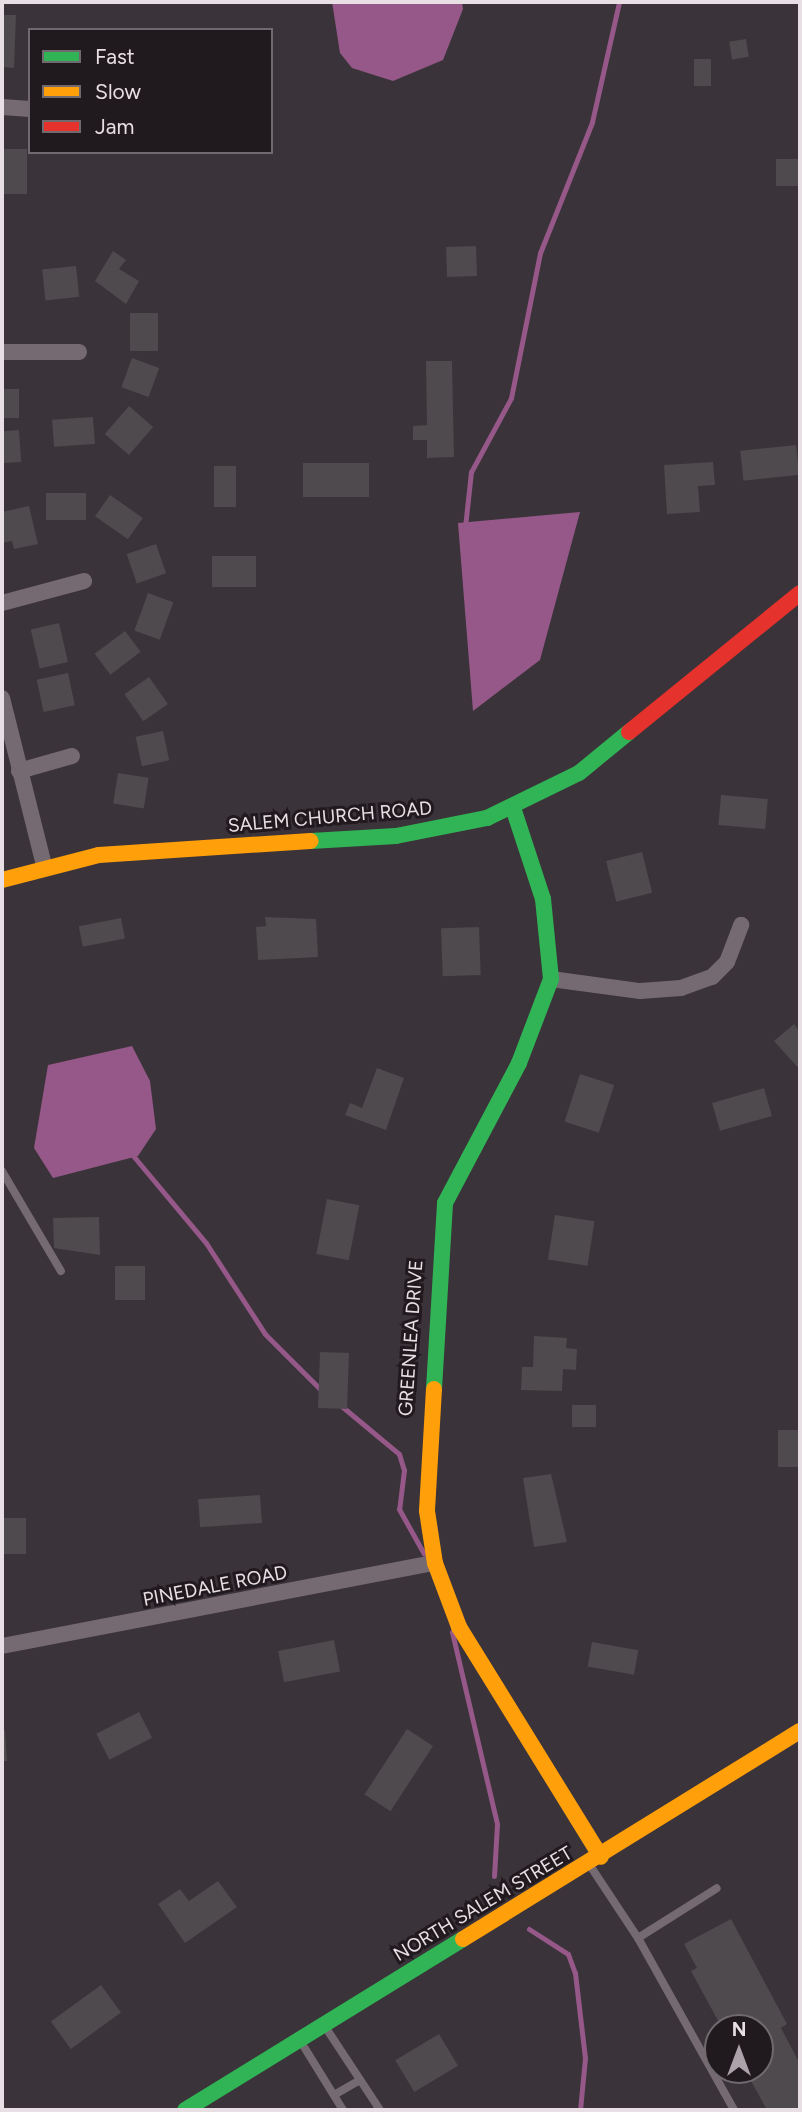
<!DOCTYPE html>
<style>
body{margin:0}
#map{position:relative;width:802px;height:2112px;overflow:hidden;background:#3a3339;font-family:Figtree,sans-serif}
div>[style]{position:absolute}
[style*='--x']{left:calc(var(--x)*1px);top:calc(var(--y)*1px);width:calc(var(--w)*1px);rotate:calc(var(--a)*1deg)}
.water>*{inset:0;background:#955888}
.stream>*{height:5px;margin:-2.5px;padding:0 2.5px;transform-origin:2.5px;border-radius:2.5px;background:#955888}
.building>*{inset:0;background:#4f4a4e;transform-origin:0 0}
.lane>*{height:8px;margin:-4px;padding:0 4px;transform-origin:4px;border-radius:4px;background:#756a72}
.street>*{height:16px;margin:-8px;padding:0 8px;transform-origin:8px;border-radius:8px;background:#756a72}
.fast>*{height:16px;margin:-8px;padding:0 8px;transform-origin:8px;border-radius:8px;background:#30b455}
.slow>*{height:16px;margin:-8px;padding:0 8px;transform-origin:8px;border-radius:8px;background:#ff9f0a}
.jam>*{height:16px;margin:-8px;padding:0 8px;transform-origin:8px;border-radius:8px;background:#e5322d}
span{translate:-50% -50%;white-space:nowrap;text-align:center;line-height:1.15;-webkit-text-stroke:6px #201a1f;paint-order:stroke}
.street-label{font-size:19px;color:#e8dfe5}
.frame{position:absolute;inset:0;border:4px solid #e8dfe5;pointer-events:none}
.legend{position:absolute;left:28px;top:28px;width:245px;height:126px;box-sizing:border-box;background:#201a1f;border:2px solid #70696e;margin:0;padding:9px 12px;list-style:none;font-size:21px;color:#e8dfe5}
.legend li{display:flex;align-items:center;gap:14px;height:35px}
.legend b{width:35px;border:2px solid #70696e}
.north{position:absolute;left:704px;top:2014px;width:70px;height:70px;box-sizing:border-box;background:#201a1f;border:2px solid #70696e;border-radius:50%;rotate:0deg;font-size:19px;font-weight:700;line-height:28px;text-align:center;color:#e8dfe5}
.north::after{content:'';display:block;margin:auto;width:24px;height:32px;background:#aba3a9;clip-path:polygon(50% 0,100% 100%,50% 72%,0 100%)}
</style>
<div id="map">
<div class="water">
<i style="clip-path:polygon(332px 2px,462px 2px,463px 9px,443px 60px,393px 81px,352px 68px,340px 53px)"></i>
<i style="clip-path:polygon(580px 512px,540px 660px,473px 711px,458px 523px)"></i>
<i style="clip-path:polygon(132px 1046px,150px 1081px,156px 1129px,138px 1156px,53px 1178px,34px 1148px,48px 1065px)"></i>
</div>
<div class="stream">
<i style="--x:465;--y:527;--w:55;--a:-83.8"></i>
<i style="--x:471;--y:472;--w:84;--a:-61.6"></i>
<i style="--x:511;--y:398;--w:148;--a:-78.7"></i>
<i style="--x:540;--y:253;--w:141;--a:-68.3"></i>
<i style="--x:592;--y:122;--w:123;--a:-77.3"></i>
<i style="--x:130;--y:1152;--w:119;--a:50.1"></i>
<i style="--x:206;--y:1243;--w:108;--a:57"></i>
<i style="--x:265;--y:1334;--w:85;--a:45"></i>
<i style="--x:339;--y:1404;--w:78;--a:39.8"></i>
<i style="--x:399;--y:1454;--w:17;--a:73"></i>
<i style="--x:404;--y:1470;--w:39;--a:97"></i>
<i style="--x:399;--y:1509;--w:51;--a:60.9"></i>
<i style="--x:452;--y:1632;--w:197;--a:76.8"></i>
<i style="--x:497;--y:1824;--w:52;--a:93.3"></i>
<i style="--x:529;--y:1929;--w:46;--a:32.7"></i>
<i style="--x:568;--y:1954;--w:20;--a:70"></i>
<i style="--x:575;--y:1973;--w:86;--a:83.3"></i>
<i style="--x:585;--y:2058;--w:52;--a:95.5"></i>
</div>
<div class="building">
<i style="clip-path:polygon(2px 15px,16px 15px,14px 68px,2px 67px)"></i>
<i style="left:746px;top:39px;width:18px;height:17px;rotate:81deg"></i>
<i style="left:694px;top:59px;width:17px;height:27px"></i>
<i style="clip-path:polygon(3px 149px,27px 149px,27px 194px,4px 194px,2px 204px)"></i>
<i style="left:776px;top:159px;width:24px;height:27px"></i>
<i style="left:476px;top:246px;width:30px;height:30px;rotate:88deg"></i>
<i style="clip-path:polygon(113px 251px,126px 260px,119px 269px,139px 281px,126px 304px,95px 281px)"></i>
<i style="left:76px;top:266px;width:31px;height:34px;rotate:84deg"></i>
<i style="left:130px;top:313px;width:28px;height:38px"></i>
<i style="left:132px;top:358px;width:29px;height:31px;rotate:20deg"></i>
<i style="clip-path:polygon(426px 361px,452px 361px,454px 457px,427px 458px,427px 440px,413px 440px,413px 426px,427px 425px)"></i>
<i style="left:2px;top:389px;width:17px;height:29px"></i>
<i style="left:129px;top:406px;width:32px;height:37px;rotate:41deg"></i>
<i style="left:93px;top:417px;width:27px;height:41px;rotate:86deg"></i>
<i style="left:19px;top:430px;width:32px;height:17px;rotate:86deg"></i>
<i style="left:796px;top:445px;width:30px;height:56px;rotate:84deg"></i>
<i style="clip-path:polygon(713px 462px,715px 485px,698px 486px,700px 512px,667px 514px,664px 465px)"></i>
<i style="left:369px;top:463px;width:34px;height:66px;rotate:90deg"></i>
<i style="left:214px;top:466px;width:22px;height:41px"></i>
<i style="left:46px;top:493px;width:40px;height:27px"></i>
<i style="left:110px;top:495px;width:40px;height:26px;rotate:35deg"></i>
<i style="clip-path:polygon(29px 506px,38px 544px,14px 549px,12px 541px,2px 543px,2px 512px)"></i>
<i style="left:156px;top:544px;width:31px;height:31px;rotate:71deg"></i>
<i style="left:212px;top:556px;width:44px;height:31px"></i>
<i style="left:148px;top:593px;width:27px;height:40px;rotate:20deg"></i>
<i style="left:59px;top:623px;width:40px;height:29px;rotate:77deg"></i>
<i style="left:125px;top:631px;width:26px;height:38px;rotate:53deg"></i>
<i style="left:68px;top:673px;width:33px;height:32px;rotate:78deg"></i>
<i style="left:149px;top:677px;width:33px;height:30px;rotate:55deg"></i>
<i style="left:163px;top:731px;width:30px;height:28px;rotate:78deg"></i>
<i style="left:118px;top:773px;width:31px;height:31px;rotate:9deg"></i>
<i style="left:721px;top:795px;width:47px;height:30px;rotate:5deg"></i>
<i style="left:642px;top:852px;width:42px;height:37px;rotate:76deg"></i>
<i style="clip-path:polygon(265px 917px,316px 919px,318px 957px,258px 960px,256px 927px,266px 926px)"></i>
<i style="left:121px;top:918px;width:21px;height:43px;rotate:79deg"></i>
<i style="left:479px;top:927px;width:48px;height:38px;rotate:88deg"></i>
<i style="clip-path:polygon(794px 1024px,800px 1032px,800px 1070px,774px 1041px)"></i>
<i style="clip-path:polygon(377px 1068px,404px 1078px,386px 1130px,345px 1115px,350px 1103px,362px 1108px)"></i>
<i style="left:580px;top:1074px;width:36px;height:50px;rotate:18deg"></i>
<i style="left:764px;top:1088px;width:29px;height:54px;rotate:74deg"></i>
<i style="left:327px;top:1199px;width:33px;height:56px;rotate:11deg"></i>
<i style="left:555px;top:1215px;width:40px;height:45px;rotate:9deg"></i>
<i style="clip-path:polygon(99px 1217px,100px 1255px,54px 1248px,53px 1218px)"></i>
<i style="left:115px;top:1266px;width:30px;height:34px"></i>
<i style="clip-path:polygon(534px 1336px,567px 1338px,566px 1348px,577px 1349px,576px 1370px,563px 1369px,562px 1391px,521px 1390px,522px 1367px,533px 1367px)"></i>
<i style="left:320px;top:1352px;width:29px;height:56px;rotate:2deg"></i>
<i style="left:572px;top:1405px;width:24px;height:22px"></i>
<i style="left:800px;top:1430px;width:37px;height:22px;rotate:90deg"></i>
<i style="clip-path:polygon(551px 1474px,567px 1542px,534px 1547px,523px 1478px)"></i>
<i style="left:260px;top:1495px;width:28px;height:62px;rotate:86deg"></i>
<i style="left:2px;top:1518px;width:24px;height:36px"></i>
<i style="left:334px;top:1640px;width:32px;height:57px;rotate:79deg"></i>
<i style="left:592px;top:1642px;width:47px;height:25px;rotate:10deg"></i>
<i style="left:139px;top:1712px;width:29px;height:48px;rotate:63deg"></i>
<i style="left:407px;top:1729px;width:31px;height:78px;rotate:33deg"></i>
<i style="clip-path:polygon(2px 1730px,5px 1730px,7px 1761px,2px 1761px)"></i>
<i style="clip-path:polygon(218px 1881px,237px 1907px,185px 1943px,158px 1904px,180px 1889px,189px 1901px)"></i>
<i style="clip-path:polygon(731px 1919px,787px 2024px,781px 2028px,800px 2064px,800px 2110px,767px 2110px,745px 2070px,760px 2070px,760px 2028px,722px 2028px,691px 1971px,697px 1968px,684px 1944px)"></i>
<i style="left:101px;top:1985px;width:34px;height:62px;rotate:54deg"></i>
<i style="left:439px;top:2034px;width:37px;height:51px;rotate:59deg"></i>
</div>
<div class="lane">
<i style="--x:2;--y:1171;--w:116;--a:59.5"></i>
<i style="--x:589;--y:1864;--w:89;--a:56.5"></i>
<i style="--x:638;--y:1938;--w:93;--a:-32.3"></i>
<i style="--x:638;--y:1938;--w:197;--a:60.8"></i>
<i style="--x:324;--y:2025;--w:102;--a:56.6"></i>
<i style="--x:301;--y:2042;--w:80;--a:58.3"></i>
<i style="--x:334;--y:2095;--w:30;--a:-30"></i>
</div>
<div class="street">
<i style="--x:2;--y:107;--w:28;--a:4"></i>
<i style="--x:2;--y:352;--w:77;--a:0"></i>
<i style="--x:2;--y:603;--w:85;--a:-15"></i>
<i style="--x:2;--y:698;--w:172;--a:75.9"></i>
<i style="--x:19;--y:771;--w:55;--a:-15.8"></i>
<i style="--x:551;--y:979;--w:90;--a:7.7"></i>
<i style="--x:640;--y:991;--w:41;--a:-4.2"></i>
<i style="--x:681;--y:988;--w:33;--a:-20"></i>
<i style="--x:712;--y:977;--w:21;--a:-45"></i>
<i style="--x:727;--y:962;--w:40;--a:-69"></i>
<i style="--x:2;--y:1646;--w:441;--a:-10.9"></i>
</div>
<div class="fast">
<i style="--x:311;--y:841;--w:85;--a:-3.4"></i>
<i style="--x:396;--y:836;--w:93;--a:-11.2"></i>
<i style="--x:487;--y:818;--w:102;--a:-26.1"></i>
<i style="--x:579;--y:773;--w:65;--a:-39.4"></i>
<i style="--x:434;--y:1389;--w:186;--a:-86.6"></i>
<i style="--x:445;--y:1203;--w:158;--a:-62.1"></i>
<i style="--x:519;--y:1063;--w:90;--a:-69.1"></i>
<i style="--x:551;--y:979;--w:80;--a:-95.7"></i>
<i style="--x:543;--y:899;--w:96;--a:-108.2"></i>
<i style="--x:185;--y:2110;--w:326;--a:-31.6"></i>
</div>
<div class="slow">
<i style="--x:2;--y:880;--w:100;--a:-14.5"></i>
<i style="--x:99;--y:855;--w:212;--a:-3.8"></i>
<i style="--x:434;--y:1389;--w:122;--a:93.3"></i>
<i style="--x:427;--y:1511;--w:53;--a:81.3"></i>
<i style="--x:435;--y:1563;--w:68;--a:69.4"></i>
<i style="--x:459;--y:1627;--w:270;--a:58.3"></i>
<i style="--x:463;--y:1939;--w:396;--a:-31.7"></i>
</div>
<div class="jam">
<i style="--x:629;--y:732;--w:220;--a:-39.1"></i>
</div>
<div class="street-label">
<span style="left:330px;top:817px;rotate:-5deg">SALEM CHURCH ROAD</span>
<span style="left:411px;top:1338px;rotate:-86deg">GREENLEA DRIVE</span>
<span style="left:215px;top:1586px;rotate:-11deg">PINEDALE ROAD</span>
<span style="left:483px;top:1904px;rotate:-31deg">NORTH SALEM STREET</span>
</div>
<div class="frame"></div>
<ul class="legend">
<li><b style="height:9px;background:#30b455"></b>Fast</li>
<li><b style="height:9px;background:#ff9f0a"></b>Slow</li>
<li><b style="height:9px;background:#e5322d"></b>Jam</li>
</ul>
<div class="north">N</div>
</div>
